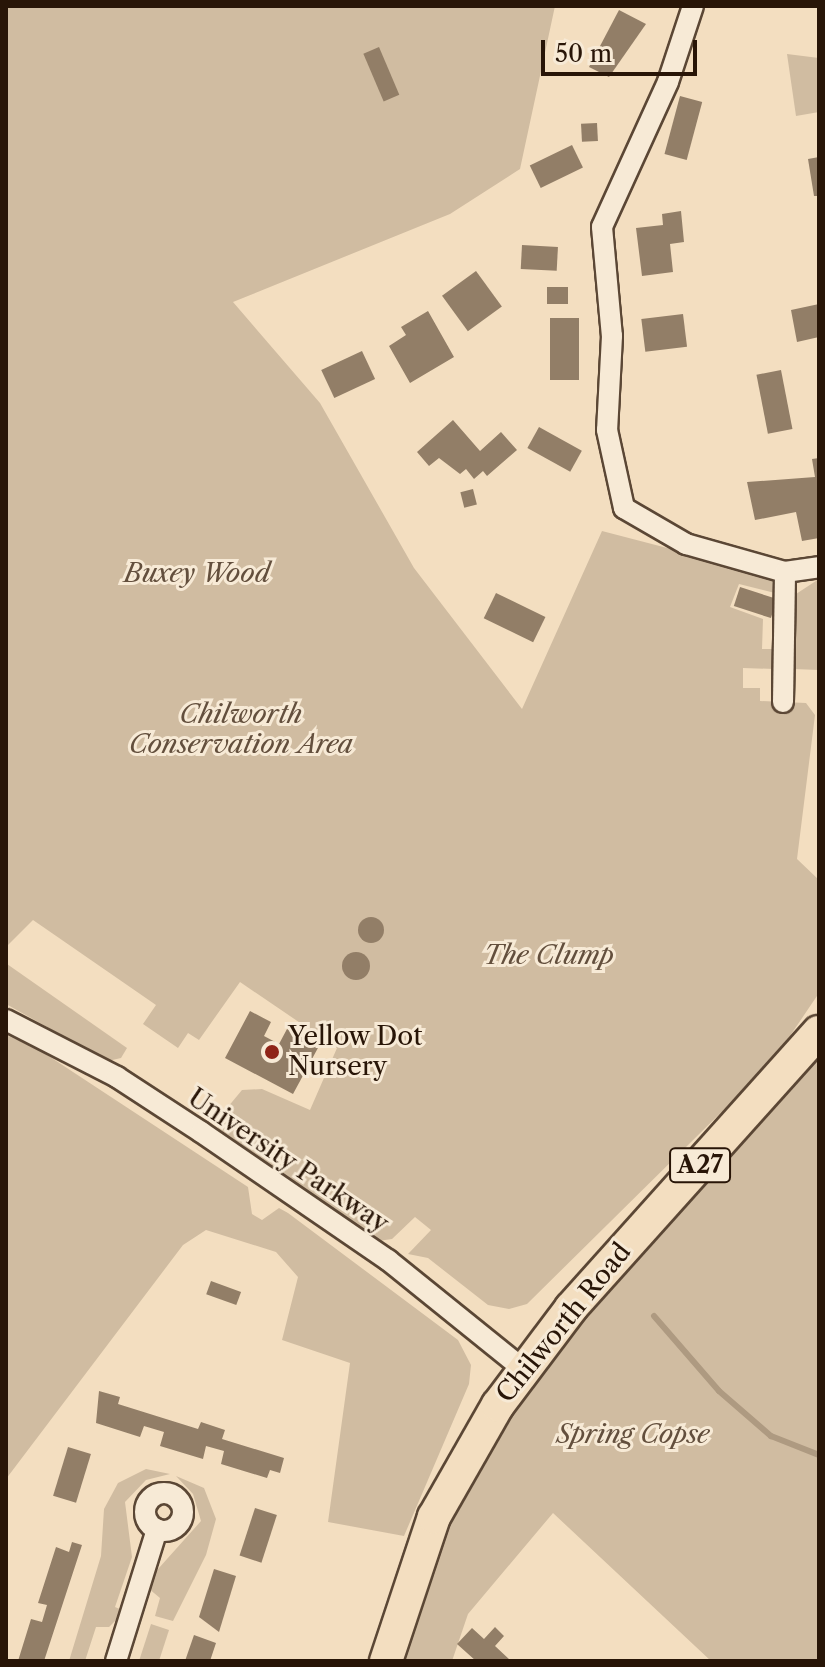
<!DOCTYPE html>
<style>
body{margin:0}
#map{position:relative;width:825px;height:1667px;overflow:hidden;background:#f3dec0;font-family:"Libre Caslon Text",serif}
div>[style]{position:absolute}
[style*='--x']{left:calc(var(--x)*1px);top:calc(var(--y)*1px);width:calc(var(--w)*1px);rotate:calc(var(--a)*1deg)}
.green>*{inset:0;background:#d0bca1}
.stream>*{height:6px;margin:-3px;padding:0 3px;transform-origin:3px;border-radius:3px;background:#ae9a81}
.building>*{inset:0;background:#927e67;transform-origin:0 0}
.round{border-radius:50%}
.roads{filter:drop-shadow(2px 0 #5b4735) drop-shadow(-2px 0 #5b4735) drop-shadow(0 2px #5b4735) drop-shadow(0 -2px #5b4735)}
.street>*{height:20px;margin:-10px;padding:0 10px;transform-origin:10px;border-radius:10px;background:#f7ead6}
.street>.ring{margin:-10px;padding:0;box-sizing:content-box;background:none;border:20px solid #f7ead6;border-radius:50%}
.primary>*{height:32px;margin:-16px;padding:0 16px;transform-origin:16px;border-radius:16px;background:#f3dec0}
.dots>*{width:22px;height:22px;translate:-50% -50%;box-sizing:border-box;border:4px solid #f7ead6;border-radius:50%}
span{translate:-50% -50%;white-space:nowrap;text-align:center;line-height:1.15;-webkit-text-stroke:6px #f7ead6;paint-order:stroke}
.shield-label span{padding:2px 6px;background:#f7ead6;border:2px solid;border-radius:6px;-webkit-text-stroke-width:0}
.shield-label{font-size:24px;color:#281507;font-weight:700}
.park-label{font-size:26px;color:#634f3d;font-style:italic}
.poi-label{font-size:26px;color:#281507}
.left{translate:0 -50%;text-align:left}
.street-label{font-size:26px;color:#281507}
.frame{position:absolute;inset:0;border:8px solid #281507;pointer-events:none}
.scale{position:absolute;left:541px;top:40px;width:156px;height:36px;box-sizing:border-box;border:4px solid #281507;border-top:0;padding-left:10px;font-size:24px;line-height:28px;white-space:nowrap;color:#281507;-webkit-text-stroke:6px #f7ead6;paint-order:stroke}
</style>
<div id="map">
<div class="green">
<i style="clip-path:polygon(6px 6px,555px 6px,520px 169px,450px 214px,233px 302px,320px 403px,414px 568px,522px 709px,602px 531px,775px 576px,779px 594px,739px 584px,730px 607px,763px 619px,762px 649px,775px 649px,774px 669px,743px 668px,743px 688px,760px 688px,760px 701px,806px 703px,815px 715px,797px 859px,819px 880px,819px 993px,773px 1061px,527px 1304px,509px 1309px,488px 1305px,428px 1258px,408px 1254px,431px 1230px,415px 1217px,392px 1239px,378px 1241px,218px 1128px,217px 1120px,242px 1090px,262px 1089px,310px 1110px,337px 1048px,240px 982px,199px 1040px,188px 1033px,178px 1048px,143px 1024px,156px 1005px,33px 920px,6px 947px)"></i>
<i style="clip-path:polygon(787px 54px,819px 58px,819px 112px,796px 116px)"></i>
<i style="clip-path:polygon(819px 579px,819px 670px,793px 669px,796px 594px)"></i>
<i style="clip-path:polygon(7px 964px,127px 1048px,121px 1058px,108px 1061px,6px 1004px)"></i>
<i style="clip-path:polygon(6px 1035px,38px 1049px,248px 1187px,252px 1214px,262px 1220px,279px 1208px,288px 1213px,458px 1340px,471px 1365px,469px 1384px,404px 1536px,328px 1522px,350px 1363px,282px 1340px,298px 1277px,276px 1252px,206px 1230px,183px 1245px,6px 1479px)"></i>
<i style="clip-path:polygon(819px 1058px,819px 1661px,711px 1661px,553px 1513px,468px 1614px,452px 1661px,402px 1661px,439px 1542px,519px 1394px)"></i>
<i style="clip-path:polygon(146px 1469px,170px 1474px,146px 1480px,125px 1502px,132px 1557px,115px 1607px,122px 1610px,119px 1617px,109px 1627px,96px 1627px,85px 1661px,69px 1661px,101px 1556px,104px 1509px,118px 1483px)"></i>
<i style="clip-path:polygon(176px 1476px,204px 1488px,216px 1519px,206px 1555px,173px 1621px,155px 1616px,160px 1598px,148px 1588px,150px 1578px,201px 1521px,193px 1494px)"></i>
<i style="clip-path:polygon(151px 1624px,169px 1630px,159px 1661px,139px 1661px)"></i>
</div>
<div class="stream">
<i style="--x:654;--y:1316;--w:99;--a:49.1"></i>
<i style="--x:719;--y:1391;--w:69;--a:40.9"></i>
<i style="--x:771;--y:1436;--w:52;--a:21.6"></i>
</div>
<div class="building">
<i style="clip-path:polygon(619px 10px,646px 24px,609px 77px,589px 67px)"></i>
<i style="left:379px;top:47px;width:52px;height:17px;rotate:67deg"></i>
<i style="left:680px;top:96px;width:23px;height:60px;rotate:15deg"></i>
<i style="left:597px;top:123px;width:18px;height:16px;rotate:87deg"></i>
<i style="left:572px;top:145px;width:25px;height:47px;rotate:64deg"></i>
<i style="clip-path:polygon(819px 157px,819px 196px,814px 196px,808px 159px)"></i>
<i style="clip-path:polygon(681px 211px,684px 242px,670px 244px,673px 272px,642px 276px,636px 228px,663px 225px,662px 214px)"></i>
<i style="left:522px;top:245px;width:36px;height:24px;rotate:3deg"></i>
<i style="left:476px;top:271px;width:44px;height:42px;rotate:54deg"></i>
<i style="left:547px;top:287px;width:21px;height:17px"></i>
<i style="clip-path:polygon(819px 304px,819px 337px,797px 342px,791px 310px)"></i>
<i style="clip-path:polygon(428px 311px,454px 357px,410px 383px,389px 346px,406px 335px,401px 327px)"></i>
<i style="left:683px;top:314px;width:33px;height:42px;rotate:83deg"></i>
<i style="left:550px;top:318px;width:29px;height:62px"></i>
<i style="left:362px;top:351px;width:31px;height:45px;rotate:65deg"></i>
<i style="left:781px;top:370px;width:60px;height:25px;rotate:79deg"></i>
<i style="clip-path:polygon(453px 420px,480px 451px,501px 432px,517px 450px,487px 476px,483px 471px,474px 479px,466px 469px,460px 474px,439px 458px,429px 466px,417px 452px)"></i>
<i style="left:539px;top:427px;width:49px;height:24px;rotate:29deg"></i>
<i style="clip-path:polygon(819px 458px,819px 538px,802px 541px,796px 512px,755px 520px,747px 482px,815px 477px,812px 459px)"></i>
<i style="left:473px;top:489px;width:16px;height:13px;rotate:76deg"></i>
<i style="left:740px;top:587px;width:39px;height:20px;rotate:18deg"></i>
<i style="left:496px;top:593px;width:55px;height:28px;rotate:26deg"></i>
<i class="round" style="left:358px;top:917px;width:26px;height:26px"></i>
<i class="round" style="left:342px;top:952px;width:28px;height:28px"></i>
<i style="clip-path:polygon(250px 1011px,271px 1022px,264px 1036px,279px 1044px,287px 1029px,319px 1046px,293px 1094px,225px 1058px)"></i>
<i style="left:211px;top:1281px;width:32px;height:14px;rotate:20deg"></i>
<i style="clip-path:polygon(99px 1391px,120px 1397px,118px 1404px,198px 1429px,201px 1422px,225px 1430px,222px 1439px,284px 1458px,280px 1473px,270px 1470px,267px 1478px,221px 1464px,224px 1451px,206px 1446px,203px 1459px,160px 1446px,164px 1432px,144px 1426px,140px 1437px,96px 1423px)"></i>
<i style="left:68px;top:1447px;width:24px;height:51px;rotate:17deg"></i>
<i style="left:255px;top:1508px;width:23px;height:50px;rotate:18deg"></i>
<i style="clip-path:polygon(72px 1542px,82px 1545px,44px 1661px,18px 1661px,31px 1619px,42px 1622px,47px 1605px,38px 1603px,56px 1547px,69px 1552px)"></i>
<i style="clip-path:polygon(214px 1569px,236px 1576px,219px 1632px,199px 1617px)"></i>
<i style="clip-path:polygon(495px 1627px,504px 1636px,495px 1646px,511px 1661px,476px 1661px,457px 1644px,472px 1628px,484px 1639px)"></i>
<i style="clip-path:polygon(194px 1635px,216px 1643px,210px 1661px,185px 1661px)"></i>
</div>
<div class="roads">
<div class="street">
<i style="--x:693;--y:6;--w:80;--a:108.2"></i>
<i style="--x:668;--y:82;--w:159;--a:114.5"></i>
<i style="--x:602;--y:227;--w:109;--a:84.8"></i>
<i style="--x:612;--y:336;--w:94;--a:93"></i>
<i style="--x:607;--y:430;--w:80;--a:77.7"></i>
<i style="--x:624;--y:508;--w:72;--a:30.1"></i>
<i style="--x:686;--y:544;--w:103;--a:15.8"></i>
<i style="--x:785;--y:572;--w:34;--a:-8"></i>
<i style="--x:783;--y:702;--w:130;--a:-89.1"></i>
<i style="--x:6;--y:1020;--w:125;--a:27.2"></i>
<i style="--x:117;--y:1077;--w:100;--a:33.2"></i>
<i style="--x:201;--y:1132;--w:227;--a:34.4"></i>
<i style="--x:388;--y:1260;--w:174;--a:38.9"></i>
<i class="ring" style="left:145px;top:1493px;width:18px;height:18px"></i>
<i style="--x:116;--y:1661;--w:138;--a:-72.7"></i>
</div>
<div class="primary">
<i style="--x:386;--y:1661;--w:152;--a:-71.6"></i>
<i style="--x:434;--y:1517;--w:129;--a:-60.3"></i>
<i style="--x:498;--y:1405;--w:121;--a:-53"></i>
<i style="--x:571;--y:1308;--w:371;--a:-48.1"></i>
</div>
</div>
<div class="dots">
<i style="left:272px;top:1052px;background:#8f2418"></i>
</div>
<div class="shield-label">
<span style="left:700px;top:1165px">A27</span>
</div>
<div class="park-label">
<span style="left:197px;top:574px">Buxey Wood</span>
<span style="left:241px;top:730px">Chilworth<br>Conservation Area</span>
<span style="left:549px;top:956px">The Clump</span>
<span style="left:633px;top:1435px">Spring Copse</span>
</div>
<div class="poi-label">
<span class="left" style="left:288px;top:1052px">Yellow Dot<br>Nursery</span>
</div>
<div class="street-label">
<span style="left:288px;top:1161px;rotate:34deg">University Parkway</span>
<span style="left:564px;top:1323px;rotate:-51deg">Chilworth Road</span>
</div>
<div class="frame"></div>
<div class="scale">50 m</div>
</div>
